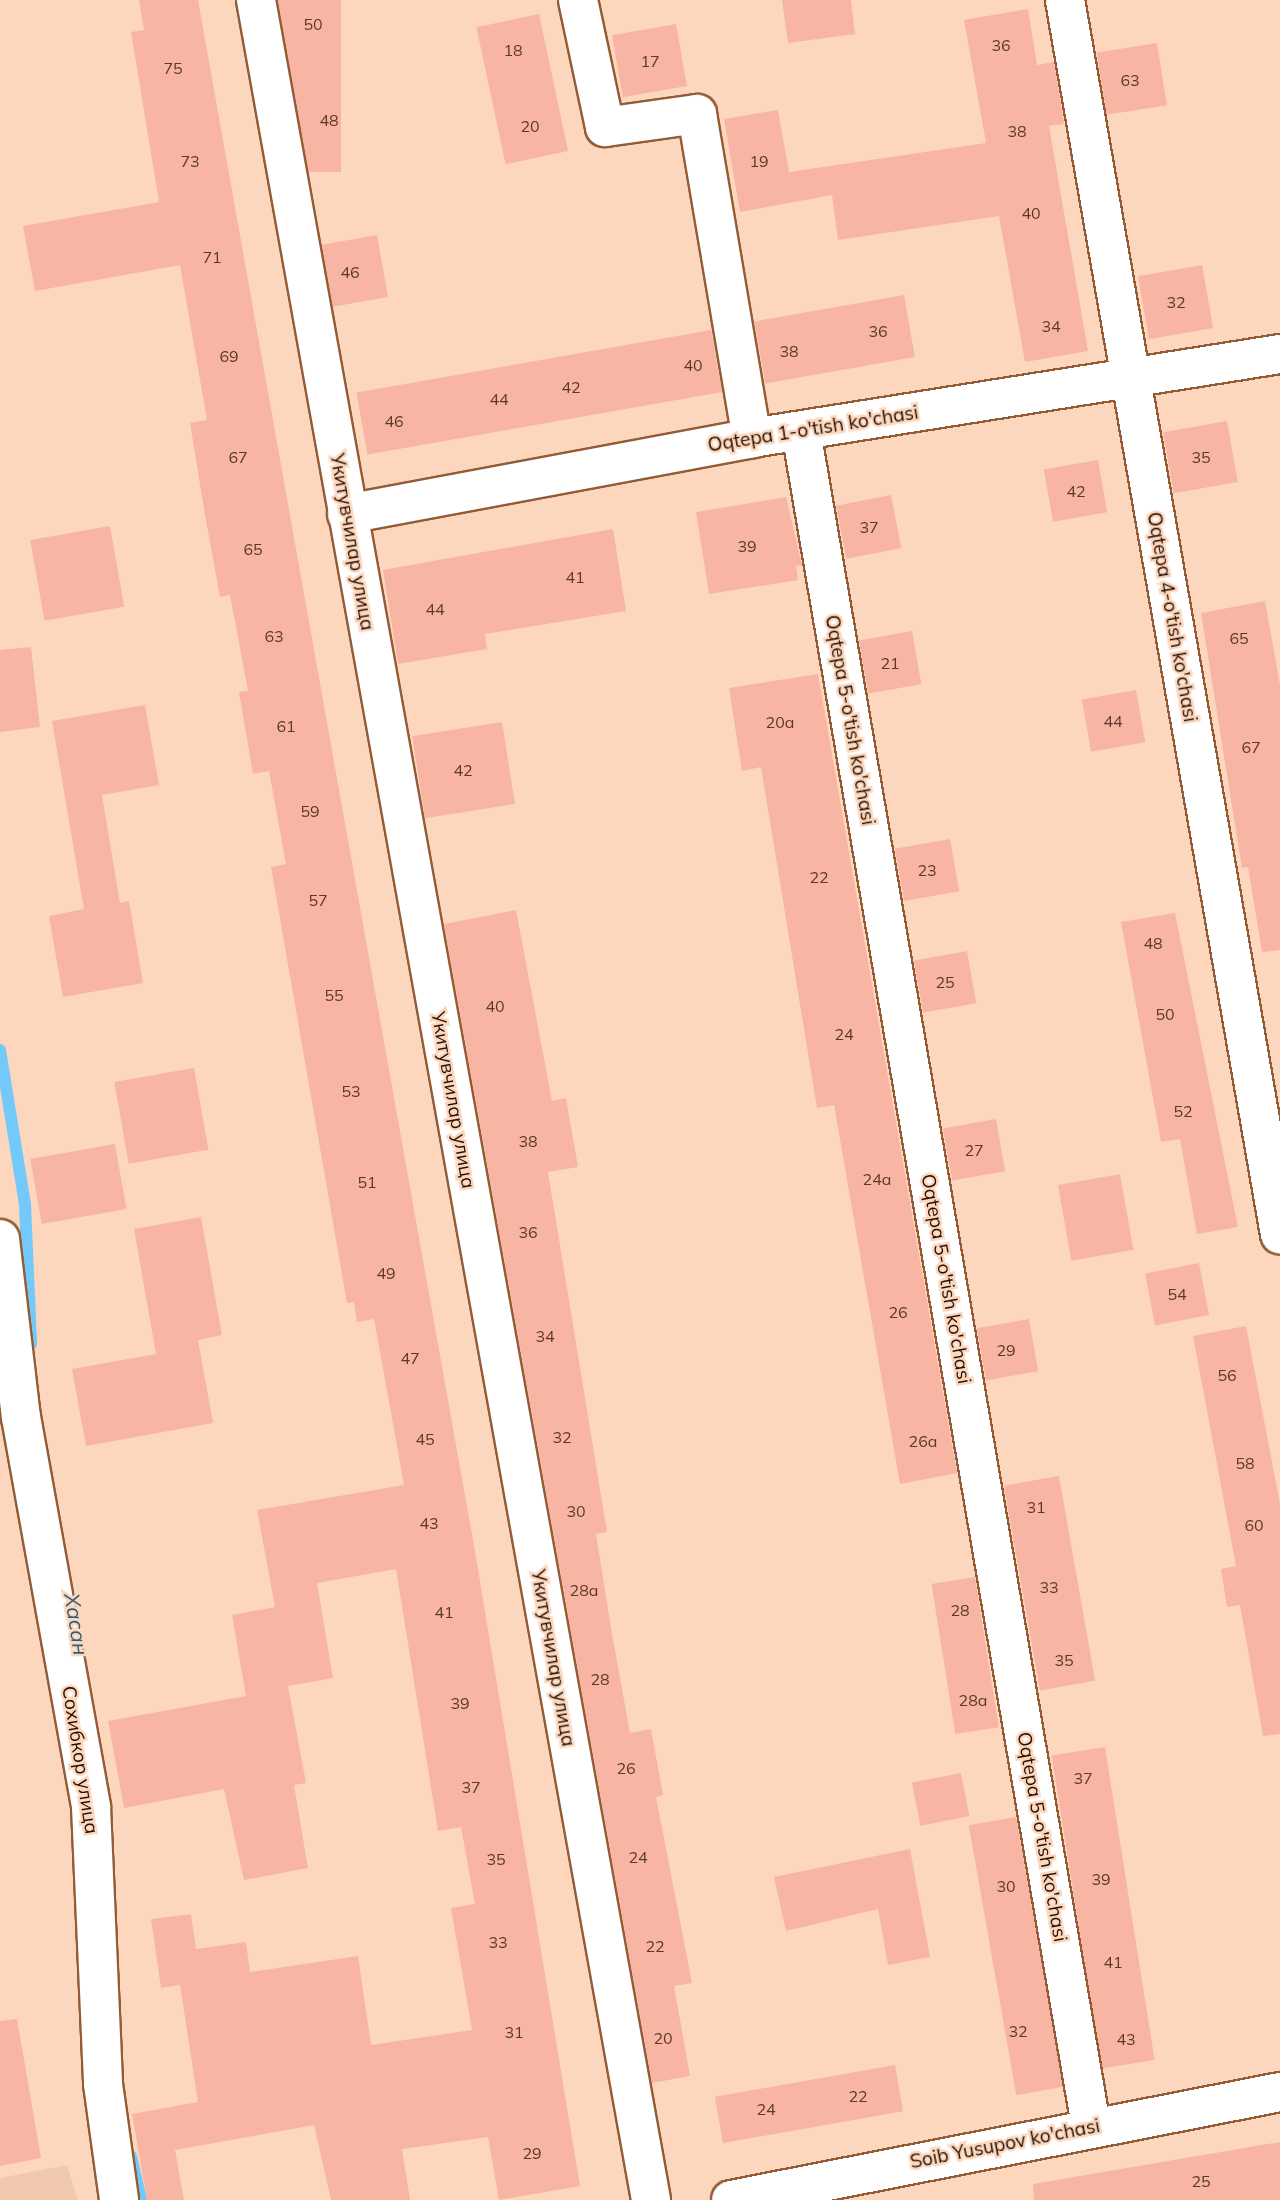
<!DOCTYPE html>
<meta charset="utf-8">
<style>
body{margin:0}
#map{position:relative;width:1280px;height:2200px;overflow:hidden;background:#fcd7be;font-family:Mulish,sans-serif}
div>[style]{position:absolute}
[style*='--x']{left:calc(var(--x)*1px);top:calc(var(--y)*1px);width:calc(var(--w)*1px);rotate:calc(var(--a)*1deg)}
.built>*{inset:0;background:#f2c9ae}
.stream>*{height:12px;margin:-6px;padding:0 6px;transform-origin:6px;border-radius:6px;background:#72c9fa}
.building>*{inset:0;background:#f8b5a4;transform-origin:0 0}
.roads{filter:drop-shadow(2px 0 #935c36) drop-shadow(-2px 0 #935c36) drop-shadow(0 2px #935c36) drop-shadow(0 -2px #935c36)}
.minor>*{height:38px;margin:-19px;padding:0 19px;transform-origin:19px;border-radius:19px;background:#fff}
span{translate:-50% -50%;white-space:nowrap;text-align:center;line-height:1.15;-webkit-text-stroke:5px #fcd7be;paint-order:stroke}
.number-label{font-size:16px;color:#5a392a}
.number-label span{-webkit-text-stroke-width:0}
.street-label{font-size:19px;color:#251002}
.water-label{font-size:21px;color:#2e5d77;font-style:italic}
</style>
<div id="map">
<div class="built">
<i style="clip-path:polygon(67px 2165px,78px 2200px,0 2200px,0 2178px)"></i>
</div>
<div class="stream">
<i style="--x:0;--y:1050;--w:156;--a:80.8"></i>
<i style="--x:25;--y:1204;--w:140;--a:87.5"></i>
<i style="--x:131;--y:2156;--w:45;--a:77.2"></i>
</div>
<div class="building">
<i style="clip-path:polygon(139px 0,198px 0,476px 1557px,580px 2186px,499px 2200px,488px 2137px,402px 2149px,410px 2200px,331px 2200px,314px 2125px,175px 2150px,184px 2200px,147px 2200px,132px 2114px,198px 2102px,180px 1985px,161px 1988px,151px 1919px,191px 1914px,196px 1949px,246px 1942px,250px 1972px,358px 1956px,371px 2045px,472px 2030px,451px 1908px,475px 1904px,461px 1827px,438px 1831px,396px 1569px,317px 1583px,333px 1678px,288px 1686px,306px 1783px,294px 1785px,308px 1868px,244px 1880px,224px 1789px,124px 1808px,108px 1721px,246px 1696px,232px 1615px,275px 1607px,257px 1510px,404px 1485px,374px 1319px,357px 1322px,354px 1302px,347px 1303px,271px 867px,286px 864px,269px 771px,253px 774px,239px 692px,248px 691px,230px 595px,220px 597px,205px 515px,190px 423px,207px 420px,180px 265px,35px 291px,23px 226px,159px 202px,131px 32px,144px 30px)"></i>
<i style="left:278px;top:0;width:63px;height:172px"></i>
<i style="clip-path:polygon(782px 0,851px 0,855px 34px,788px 43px)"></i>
<i style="clip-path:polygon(1028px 9px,1037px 65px,1054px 62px,1064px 124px,1049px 126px,1088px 351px,1025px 362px,999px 216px,838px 240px,832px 195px,740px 212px,724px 119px,778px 110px,789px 172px,986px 143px,964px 20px)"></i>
<i style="left:539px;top:14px;width:140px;height:64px;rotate:78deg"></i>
<i style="left:676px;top:24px;width:63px;height:65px;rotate:80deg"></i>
<i style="left:1157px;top:43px;width:63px;height:61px;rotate:81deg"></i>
<i style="left:377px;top:235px;width:63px;height:56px;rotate:80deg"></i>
<i style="left:1202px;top:265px;width:64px;height:65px;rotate:80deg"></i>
<i style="left:904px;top:295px;width:63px;height:152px;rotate:80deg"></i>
<i style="left:711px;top:330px;width:63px;height:360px;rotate:80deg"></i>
<i style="left:1227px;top:421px;width:62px;height:65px;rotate:80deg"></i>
<i style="left:1098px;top:460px;width:53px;height:55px;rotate:80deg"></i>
<i style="left:891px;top:495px;width:54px;height:56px;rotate:79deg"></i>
<i style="clip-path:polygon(786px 497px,802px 565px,796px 566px,798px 580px,709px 594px,696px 512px)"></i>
<i style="left:110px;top:526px;width:82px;height:81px;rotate:80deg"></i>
<i style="clip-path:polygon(613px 529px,626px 611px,485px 634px,487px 649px,398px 664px,383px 570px)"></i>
<i style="clip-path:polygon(1265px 601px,1280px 685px,1280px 950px,1262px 952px,1248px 867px,1242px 868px,1201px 613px)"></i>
<i style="left:912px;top:631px;width:54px;height:54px;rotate:80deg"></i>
<i style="clip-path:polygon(31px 647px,40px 727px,0 732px,0 650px)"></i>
<i style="clip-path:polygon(818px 674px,957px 1473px,900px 1484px,834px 1105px,817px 1108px,761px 767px,742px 771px,729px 688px)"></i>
<i style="left:1136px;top:690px;width:53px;height:55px;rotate:80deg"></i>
<i style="clip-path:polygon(145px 705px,159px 785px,102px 795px,120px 903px,129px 901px,143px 983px,63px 997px,49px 916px,84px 909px,52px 721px)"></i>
<i style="left:502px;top:722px;width:83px;height:91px;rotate:81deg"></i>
<i style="left:950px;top:839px;width:53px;height:56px;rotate:80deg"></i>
<i style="clip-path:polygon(516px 910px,552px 1101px,566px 1098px,578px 1167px,548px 1172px,607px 1532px,596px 1534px,611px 1628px,630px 1733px,651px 1729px,663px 1795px,656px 1797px,692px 1983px,674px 1986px,690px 2076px,652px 2083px,444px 924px)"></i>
<i style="clip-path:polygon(1175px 913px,1238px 1227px,1197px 1234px,1180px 1139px,1161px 1142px,1121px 922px)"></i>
<i style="left:967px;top:951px;width:53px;height:54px;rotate:80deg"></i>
<i style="left:194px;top:1068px;width:83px;height:81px;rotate:80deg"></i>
<i style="left:996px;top:1119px;width:53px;height:54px;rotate:80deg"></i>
<i style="left:115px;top:1144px;width:66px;height:86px;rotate:80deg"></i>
<i style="left:1120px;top:1174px;width:77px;height:63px;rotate:80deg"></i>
<i style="clip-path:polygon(201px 1217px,222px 1335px,198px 1340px,213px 1423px,86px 1446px,72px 1369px,156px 1354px,134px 1229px)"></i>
<i style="left:1199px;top:1263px;width:53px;height:55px;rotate:79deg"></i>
<i style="left:1029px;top:1319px;width:53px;height:53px;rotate:80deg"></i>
<i style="clip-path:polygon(1246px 1326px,1280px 1504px,1280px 1734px,1263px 1736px,1240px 1605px,1227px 1607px,1221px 1569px,1236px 1566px,1193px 1336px)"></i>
<i style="left:1059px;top:1476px;width:208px;height:56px;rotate:80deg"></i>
<i style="left:975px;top:1577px;width:152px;height:44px;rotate:81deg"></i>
<i style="left:1105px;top:1747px;width:317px;height:54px;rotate:81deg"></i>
<i style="left:961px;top:1773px;width:44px;height:50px;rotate:79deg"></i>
<i style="left:1016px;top:1817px;width:274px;height:48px;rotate:80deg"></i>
<i style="clip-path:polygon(910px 1849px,930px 1957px,888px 1965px,878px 1909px,786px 1931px,774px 1877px)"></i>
<i style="clip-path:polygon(17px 2019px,41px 2158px,0 2166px,0 2021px)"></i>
<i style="left:895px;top:2065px;width:47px;height:183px;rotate:80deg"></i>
<i style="clip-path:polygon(1280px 2142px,1280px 2200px,1034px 2200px,1033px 2184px)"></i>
</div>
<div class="roads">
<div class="minor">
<i style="--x:256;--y:0;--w:2235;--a:79.82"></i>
<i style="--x:578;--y:0;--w:130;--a:78"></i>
<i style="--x:605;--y:127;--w:93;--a:-8"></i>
<i style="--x:697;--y:114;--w:329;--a:80.4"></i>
<i style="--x:1065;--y:0;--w:1253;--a:80.12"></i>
<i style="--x:801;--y:431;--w:1720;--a:80.29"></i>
<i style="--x:347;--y:514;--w:412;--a:-10.6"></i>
<i style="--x:752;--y:438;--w:535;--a:-9.04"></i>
<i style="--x:0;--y:1239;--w:179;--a:83.3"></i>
<i style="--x:21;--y:1417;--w:396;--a:79.8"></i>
<i style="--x:91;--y:1807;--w:277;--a:87.5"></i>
<i style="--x:103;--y:2084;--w:117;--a:82.1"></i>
<i style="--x:731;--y:2200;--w:560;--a:-11.13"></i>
</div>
</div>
<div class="number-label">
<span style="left:313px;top:24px">50</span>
<span style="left:1001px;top:45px">36</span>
<span style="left:513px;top:50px">18</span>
<span style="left:650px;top:61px">17</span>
<span style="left:173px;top:68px">75</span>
<span style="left:1130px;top:80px">63</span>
<span style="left:329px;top:120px">48</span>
<span style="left:530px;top:126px">20</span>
<span style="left:1017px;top:131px">38</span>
<span style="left:190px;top:161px">73</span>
<span style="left:759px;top:161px">19</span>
<span style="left:1031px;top:213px">40</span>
<span style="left:212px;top:257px">71</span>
<span style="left:350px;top:272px">46</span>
<span style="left:1176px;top:302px">32</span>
<span style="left:1051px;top:326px">34</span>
<span style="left:878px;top:331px">36</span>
<span style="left:789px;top:351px">38</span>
<span style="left:229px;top:356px">69</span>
<span style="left:693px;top:365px">40</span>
<span style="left:571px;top:387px">42</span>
<span style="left:499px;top:399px">44</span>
<span style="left:394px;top:421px">46</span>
<span style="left:238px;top:457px">67</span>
<span style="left:1201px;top:457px">35</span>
<span style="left:1076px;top:491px">42</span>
<span style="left:869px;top:527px">37</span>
<span style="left:747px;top:546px">39</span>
<span style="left:253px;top:549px">65</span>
<span style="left:575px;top:577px">41</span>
<span style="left:435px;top:609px">44</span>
<span style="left:274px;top:636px">63</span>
<span style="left:1239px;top:638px">65</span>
<span style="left:890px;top:663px">21</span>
<span style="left:1113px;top:721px">44</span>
<span style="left:780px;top:722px">20a</span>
<span style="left:286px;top:726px">61</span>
<span style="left:1251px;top:747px">67</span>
<span style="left:463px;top:770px">42</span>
<span style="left:310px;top:811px">59</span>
<span style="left:927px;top:870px">23</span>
<span style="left:819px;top:877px">22</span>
<span style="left:318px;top:900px">57</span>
<span style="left:1153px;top:943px">48</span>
<span style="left:945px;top:982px">25</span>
<span style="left:334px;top:995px">55</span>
<span style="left:495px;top:1006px">40</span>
<span style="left:1165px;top:1014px">50</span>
<span style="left:844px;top:1034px">24</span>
<span style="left:351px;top:1091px">53</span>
<span style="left:1183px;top:1111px">52</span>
<span style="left:528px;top:1141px">38</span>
<span style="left:974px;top:1150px">27</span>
<span style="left:877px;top:1179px">24a</span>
<span style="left:367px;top:1182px">51</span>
<span style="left:528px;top:1232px">36</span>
<span style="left:386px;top:1273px">49</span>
<span style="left:1177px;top:1294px">54</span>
<span style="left:898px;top:1312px">26</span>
<span style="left:545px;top:1336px">34</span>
<span style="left:1006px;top:1350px">29</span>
<span style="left:410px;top:1358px">47</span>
<span style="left:1227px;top:1375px">56</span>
<span style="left:562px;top:1437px">32</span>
<span style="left:425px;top:1439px">45</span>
<span style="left:923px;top:1441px">26a</span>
<span style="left:1245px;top:1463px">58</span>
<span style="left:1036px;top:1507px">31</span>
<span style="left:576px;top:1511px">30</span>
<span style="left:429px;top:1523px">43</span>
<span style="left:1254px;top:1525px">60</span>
<span style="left:1049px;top:1587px">33</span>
<span style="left:584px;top:1590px">28a</span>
<span style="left:960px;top:1610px">28</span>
<span style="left:444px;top:1612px">41</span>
<span style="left:1064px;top:1660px">35</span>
<span style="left:600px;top:1679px">28</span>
<span style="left:973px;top:1700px">28a</span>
<span style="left:460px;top:1703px">39</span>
<span style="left:626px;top:1768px">26</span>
<span style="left:1083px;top:1778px">37</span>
<span style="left:471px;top:1787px">37</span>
<span style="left:638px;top:1857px">24</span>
<span style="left:496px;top:1859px">35</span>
<span style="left:1101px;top:1879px">39</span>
<span style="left:1006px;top:1886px">30</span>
<span style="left:498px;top:1942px">33</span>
<span style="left:655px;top:1946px">22</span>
<span style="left:1113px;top:1962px">41</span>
<span style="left:1018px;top:2031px">32</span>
<span style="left:514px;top:2032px">31</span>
<span style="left:663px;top:2038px">20</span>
<span style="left:1126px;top:2039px">43</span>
<span style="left:858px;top:2096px">22</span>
<span style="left:766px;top:2109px">24</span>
<span style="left:532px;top:2153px">29</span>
<span style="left:1201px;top:2181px">25</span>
</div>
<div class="street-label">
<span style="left:813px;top:429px;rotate:-9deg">Oqtepa 1-o'tish ko'chasi</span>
<span style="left:352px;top:542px;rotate:80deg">Укитувчилар улица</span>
<span style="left:1172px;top:617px;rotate:80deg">Oqtepa 4-o'tish ko'chasi</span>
<span style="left:850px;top:720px;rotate:80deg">Oqtepa 5-o'tish ko'chasi</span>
<span style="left:453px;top:1100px;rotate:80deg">Укитувчилар улица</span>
<span style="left:946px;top:1279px;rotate:80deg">Oqtepa 5-o'tish ko'chasi</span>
<span style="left:553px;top:1658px;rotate:80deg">Укитувчилар улица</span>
<span style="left:80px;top:1760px;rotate:81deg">Сохибкор улица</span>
<span style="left:1042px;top:1837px;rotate:80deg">Oqtepa 5-o'tish ko'chasi</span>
<span style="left:1005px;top:2144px;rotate:-11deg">Soib Yusupov ko'chasi</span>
</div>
<div class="water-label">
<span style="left:77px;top:1624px;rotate:81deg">Хасан</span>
</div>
</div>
